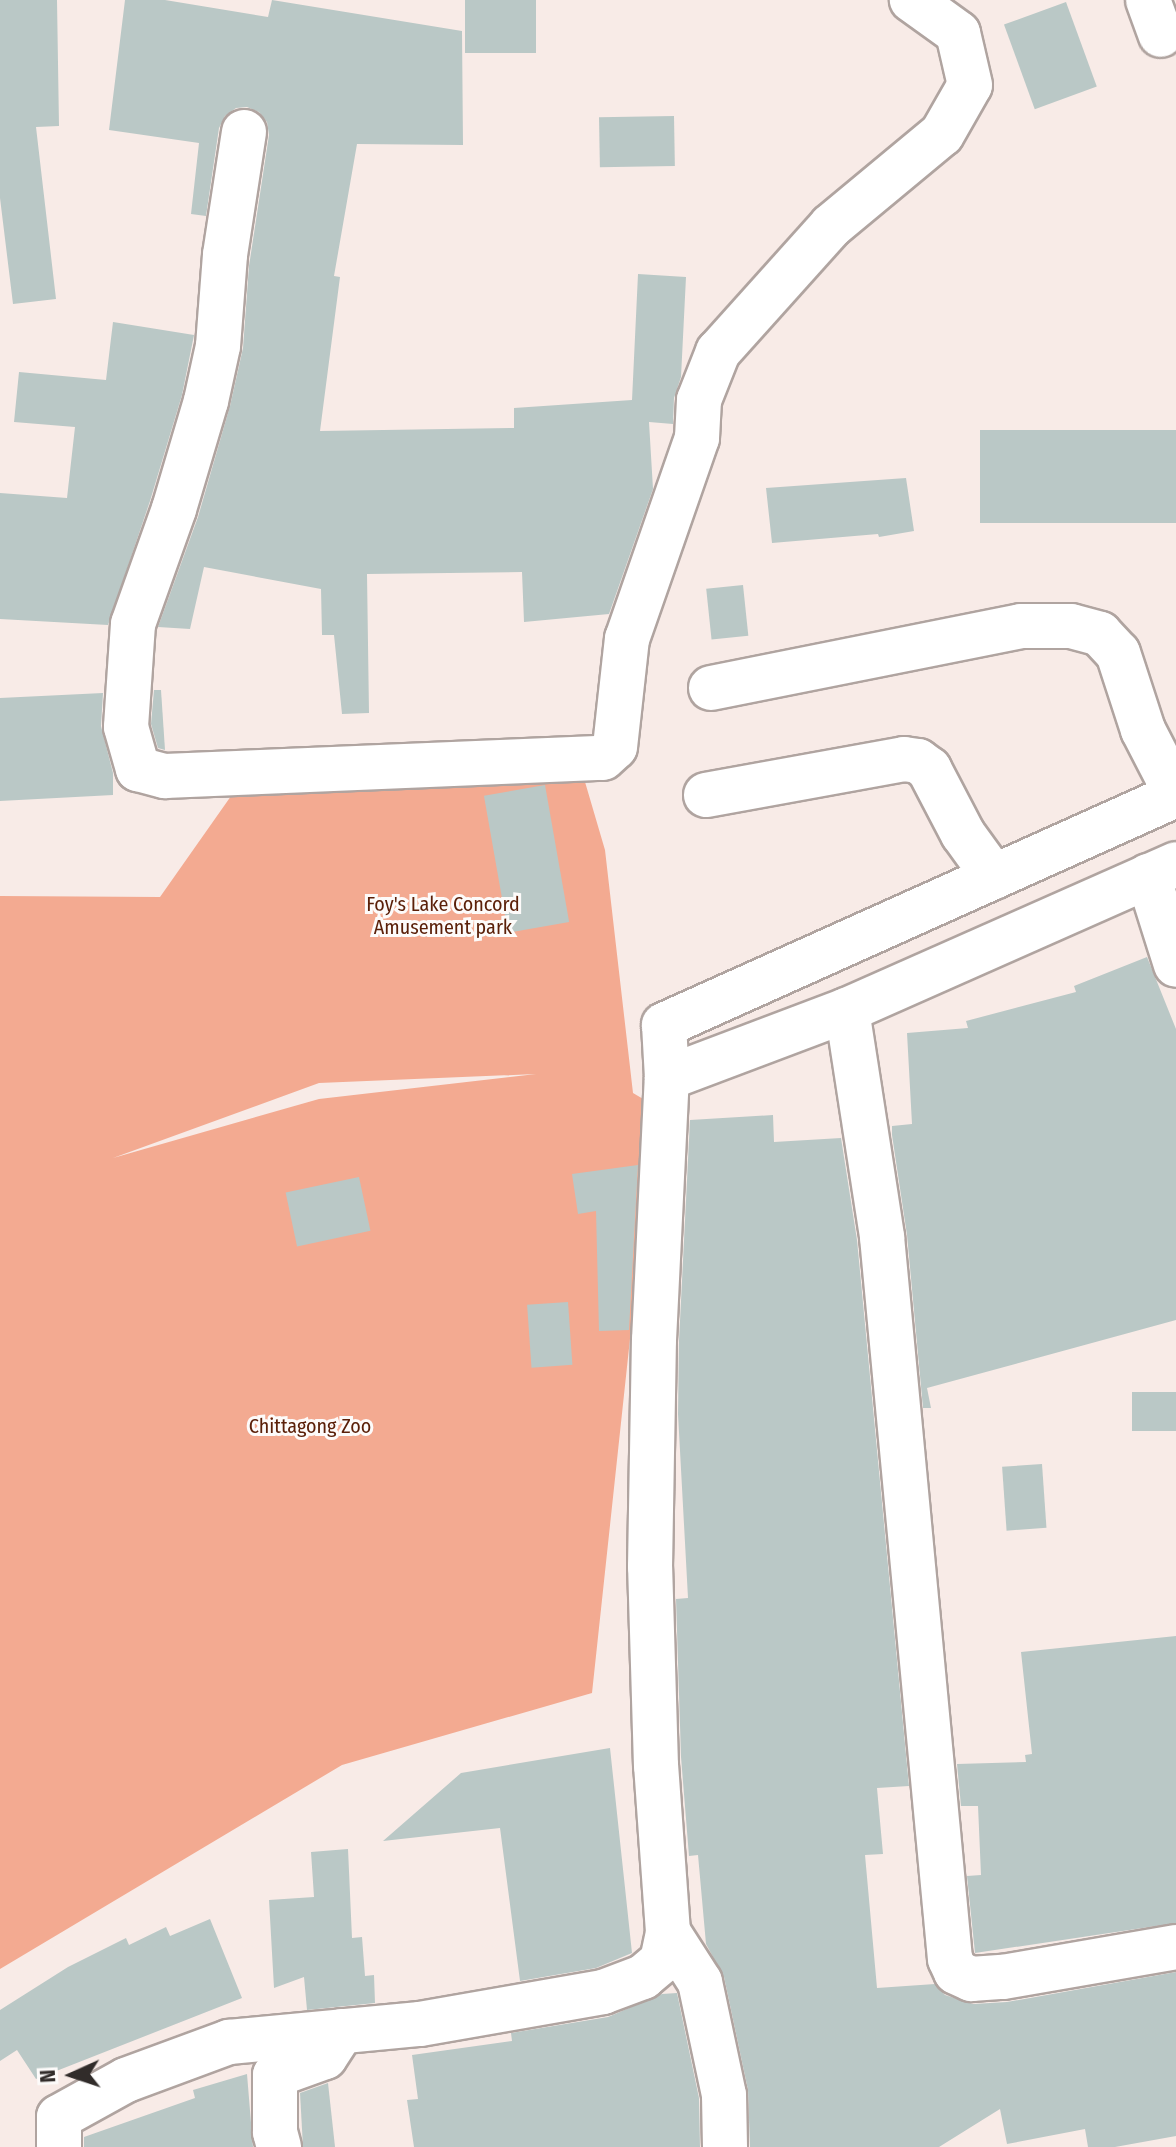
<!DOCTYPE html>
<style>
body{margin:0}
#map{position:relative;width:1176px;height:2147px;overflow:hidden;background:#f8ebe7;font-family:"Fira Sans Condensed",sans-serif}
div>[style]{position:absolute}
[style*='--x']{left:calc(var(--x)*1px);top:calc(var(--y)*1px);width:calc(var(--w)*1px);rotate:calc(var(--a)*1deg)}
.green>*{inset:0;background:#f3aa91}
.building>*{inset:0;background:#bac8c6;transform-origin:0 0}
.roads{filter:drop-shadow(2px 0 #b0a4a0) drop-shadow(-2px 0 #b0a4a0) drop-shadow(0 2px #b0a4a0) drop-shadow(0 -2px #b0a4a0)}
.minor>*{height:44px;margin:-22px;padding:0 22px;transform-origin:22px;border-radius:22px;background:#fff}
span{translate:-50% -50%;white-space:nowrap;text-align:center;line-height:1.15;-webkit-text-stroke:6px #fdfbfa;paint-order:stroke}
.park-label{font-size:20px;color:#5b2009}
.north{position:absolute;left:32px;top:2035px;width:80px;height:80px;-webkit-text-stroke:6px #fdfbfa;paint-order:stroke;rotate:267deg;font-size:22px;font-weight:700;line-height:32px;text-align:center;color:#312c2a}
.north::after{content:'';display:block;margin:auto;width:28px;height:36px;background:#312c2a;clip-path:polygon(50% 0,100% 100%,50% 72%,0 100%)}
</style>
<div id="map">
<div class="green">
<i style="clip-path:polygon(evenodd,573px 741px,605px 850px,633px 1093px,655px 1106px,592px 1693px,342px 1765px,0 1969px,0 896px,160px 897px,243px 779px,573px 741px,536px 1074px,319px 1099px,113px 1158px,319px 1083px,536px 1074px)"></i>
</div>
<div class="building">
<i style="clip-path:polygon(0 0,57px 0,59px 126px,36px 127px,56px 299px,13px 304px,0 198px)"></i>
<i style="clip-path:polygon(125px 0,165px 0,268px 17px,272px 0,462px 31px,463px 145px,357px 144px,334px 276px,340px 277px,320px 431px,514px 428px,514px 408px,632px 400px,638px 274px,686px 277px,681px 377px,674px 398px,673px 424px,649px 422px,653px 489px,609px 614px,524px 622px,522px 572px,367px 574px,369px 713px,342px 714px,334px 635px,322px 635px,321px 589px,204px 567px,190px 629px,158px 627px,198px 517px,230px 406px,243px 348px,249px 266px,269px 135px,267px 122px,259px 112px,247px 107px,236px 108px,225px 116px,219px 128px,206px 216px,191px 214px,199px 143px,109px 130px)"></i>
<i style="left:465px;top:0;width:71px;height:53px"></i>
<i style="left:1066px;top:2px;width:90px;height:66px;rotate:70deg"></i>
<i style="left:674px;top:116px;width:50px;height:75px;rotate:89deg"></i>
<i style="clip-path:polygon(113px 322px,194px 335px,182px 395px,150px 501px,108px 625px,0 619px,0 493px,67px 498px,75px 427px,14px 422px,19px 372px,106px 380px)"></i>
<i style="left:1176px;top:430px;width:93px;height:196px;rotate:90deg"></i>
<i style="clip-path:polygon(906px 478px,914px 531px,879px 537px,878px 534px,772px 543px,766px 488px)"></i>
<i style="left:743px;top:585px;width:51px;height:37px;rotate:84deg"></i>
<i style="clip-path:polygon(154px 690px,161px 690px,165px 750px,158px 748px,151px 724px)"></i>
<i style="clip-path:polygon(103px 693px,101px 726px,113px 773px,113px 795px,0 801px,0 698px)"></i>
<i style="left:545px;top:785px;width:139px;height:62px;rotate:80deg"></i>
<i style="clip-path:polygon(1147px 957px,1176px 1029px,1176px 1320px,927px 1388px,931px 1408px,923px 1408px,907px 1235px,892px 1135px,892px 1126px,912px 1124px,907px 1033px,968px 1028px,966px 1021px,1076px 992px,1074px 986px)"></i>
<i style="clip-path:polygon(773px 1115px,774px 1142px,841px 1138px,857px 1240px,909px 1786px,877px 1788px,883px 1854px,865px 1855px,877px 1988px,935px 1984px,945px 1995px,973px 2004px,1007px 2002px,1176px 1972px,1176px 2136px,1115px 2147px,1088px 2147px,1085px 2129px,1007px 2144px,1000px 2109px,939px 2147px,750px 2147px,748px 2090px,724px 1977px,706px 1944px,698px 1855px,689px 1856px,681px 1757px,676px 1599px,688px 1598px,678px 1414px,679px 1341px,690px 1120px)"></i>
<i style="clip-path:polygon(638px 1165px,629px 1330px,599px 1331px,596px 1211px,578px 1214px,572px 1174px)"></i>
<i style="left:359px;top:1177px;width:55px;height:75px;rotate:78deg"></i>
<i style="left:568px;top:1302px;width:63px;height:41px;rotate:86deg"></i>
<i style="left:1176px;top:1392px;width:39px;height:44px;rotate:90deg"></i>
<i style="left:1042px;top:1464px;width:64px;height:40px;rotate:86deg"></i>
<i style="clip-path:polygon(1176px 1636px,1176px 1923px,975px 1953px,967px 1876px,981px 1875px,978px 1806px,961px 1806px,957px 1764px,1026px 1762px,1025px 1755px,1032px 1754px,1021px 1652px)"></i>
<i style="clip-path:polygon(610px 1748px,632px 1953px,596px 1968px,520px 1981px,500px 1828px,383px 1841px,461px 1773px)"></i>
<i style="clip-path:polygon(348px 1849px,352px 1938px,362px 1937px,365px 1976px,374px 1975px,375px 2003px,307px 2010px,304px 1977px,274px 1988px,269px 1900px,314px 1897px,311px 1852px)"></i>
<i style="clip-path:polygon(210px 1919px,242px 1998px,36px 2079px,17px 2050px,0 2061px,0 2010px,68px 1967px,126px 1938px,129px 1945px,166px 1927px,170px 1936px)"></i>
<i style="clip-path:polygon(677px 1993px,699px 2098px,700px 2147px,414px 2147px,407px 2100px,418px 2099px,412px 2055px,512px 2041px,511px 2033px,608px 2017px,662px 1994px)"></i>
<i style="clip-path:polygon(247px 2074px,253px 2147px,84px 2147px,84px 2137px,195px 2098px,193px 2090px)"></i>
<i style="clip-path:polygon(328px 2083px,335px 2147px,303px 2147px,300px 2093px)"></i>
</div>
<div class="roads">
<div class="minor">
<i style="--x:1148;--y:0;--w:37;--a:70"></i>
<i style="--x:244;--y:132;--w:124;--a:98.8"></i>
<i style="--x:225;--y:255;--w:91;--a:94.4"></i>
<i style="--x:218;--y:346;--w:56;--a:102.3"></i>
<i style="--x:206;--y:401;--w:113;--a:106.5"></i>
<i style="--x:174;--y:509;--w:122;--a:109.6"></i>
<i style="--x:133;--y:624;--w:103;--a:93.9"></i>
<i style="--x:126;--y:727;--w:44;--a:74.1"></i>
<i style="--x:138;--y:769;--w:28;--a:15"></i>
<i style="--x:165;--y:776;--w:438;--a:-2.4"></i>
<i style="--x:603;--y:758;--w:16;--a:-43"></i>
<i style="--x:615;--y:747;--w:109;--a:-83.7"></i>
<i style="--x:627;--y:639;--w:213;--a:-70.8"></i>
<i style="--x:697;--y:438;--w:38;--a:-87"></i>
<i style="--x:699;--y:400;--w:52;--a:-68.4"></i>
<i style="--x:718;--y:352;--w:169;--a:-48.1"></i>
<i style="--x:831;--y:226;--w:144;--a:-39.7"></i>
<i style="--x:942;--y:134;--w:56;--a:-60.3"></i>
<i style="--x:970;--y:85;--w:53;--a:-103"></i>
<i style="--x:958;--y:33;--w:57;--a:-144.3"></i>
<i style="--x:711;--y:688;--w:316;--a:-11.3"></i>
<i style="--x:1021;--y:626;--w:50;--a:0"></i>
<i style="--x:1071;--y:626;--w:30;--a:15"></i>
<i style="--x:1100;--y:634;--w:26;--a:47"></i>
<i style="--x:1118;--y:653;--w:81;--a:72"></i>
<i style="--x:1143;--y:730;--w:72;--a:62.7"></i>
<i style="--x:706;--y:795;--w:201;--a:-10.3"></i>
<i style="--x:904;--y:759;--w:14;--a:8"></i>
<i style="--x:918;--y:761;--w:14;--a:36"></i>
<i style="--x:929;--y:769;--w:73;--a:62.4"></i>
<i style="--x:963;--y:834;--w:53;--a:54.2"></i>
<i style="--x:1148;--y:876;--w:93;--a:72.5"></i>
<i style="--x:847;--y:1010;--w:230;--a:81.2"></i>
<i style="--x:882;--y:1237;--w:725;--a:84.62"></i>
<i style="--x:950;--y:1959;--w:14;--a:65"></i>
<i style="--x:956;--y:1972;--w:17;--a:25"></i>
<i style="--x:971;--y:1979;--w:32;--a:-4"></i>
<i style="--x:1003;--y:1977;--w:176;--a:-9.8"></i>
<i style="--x:667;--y:1078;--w:192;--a:-20.7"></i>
<i style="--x:847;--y:1010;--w:360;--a:-23.9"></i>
<i style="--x:668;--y:1932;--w:59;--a:57.4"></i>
<i style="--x:700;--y:1982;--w:116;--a:78"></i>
<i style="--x:724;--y:2095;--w:52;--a:88.9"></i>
<i style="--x:59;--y:2147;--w:30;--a:-90"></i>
<i style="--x:59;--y:2117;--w:77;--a:-28.9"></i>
<i style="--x:126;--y:2080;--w:110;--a:-20.3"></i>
<i style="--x:229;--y:2042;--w:192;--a:-5.4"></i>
<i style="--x:420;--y:2024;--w:186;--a:-9.9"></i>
<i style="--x:603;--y:1992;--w:43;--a:-20.6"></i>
<i style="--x:643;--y:1977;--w:25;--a:-40"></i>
<i style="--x:662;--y:1961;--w:30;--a:-78"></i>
<i style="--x:668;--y:1932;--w:166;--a:-94.1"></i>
<i style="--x:656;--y:1766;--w:199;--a:-91.7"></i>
<i style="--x:650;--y:1567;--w:227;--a:-89"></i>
<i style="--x:654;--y:1340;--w:262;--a:-87.2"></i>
<i style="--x:667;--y:1078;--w:53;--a:-93.2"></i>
<i style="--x:664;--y:1025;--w:561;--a:-24.19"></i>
<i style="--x:279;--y:2147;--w:16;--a:-105"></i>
<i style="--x:275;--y:2132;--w:57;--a:-90"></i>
<i style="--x:275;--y:2075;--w:53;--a:-19.8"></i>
<i style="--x:325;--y:2057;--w:31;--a:-57"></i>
</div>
</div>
<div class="park-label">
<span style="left:443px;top:916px">Foy's Lake Concord<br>Amusement park</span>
<span style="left:310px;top:1426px">Chittagong Zoo</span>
</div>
<div class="north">N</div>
</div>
